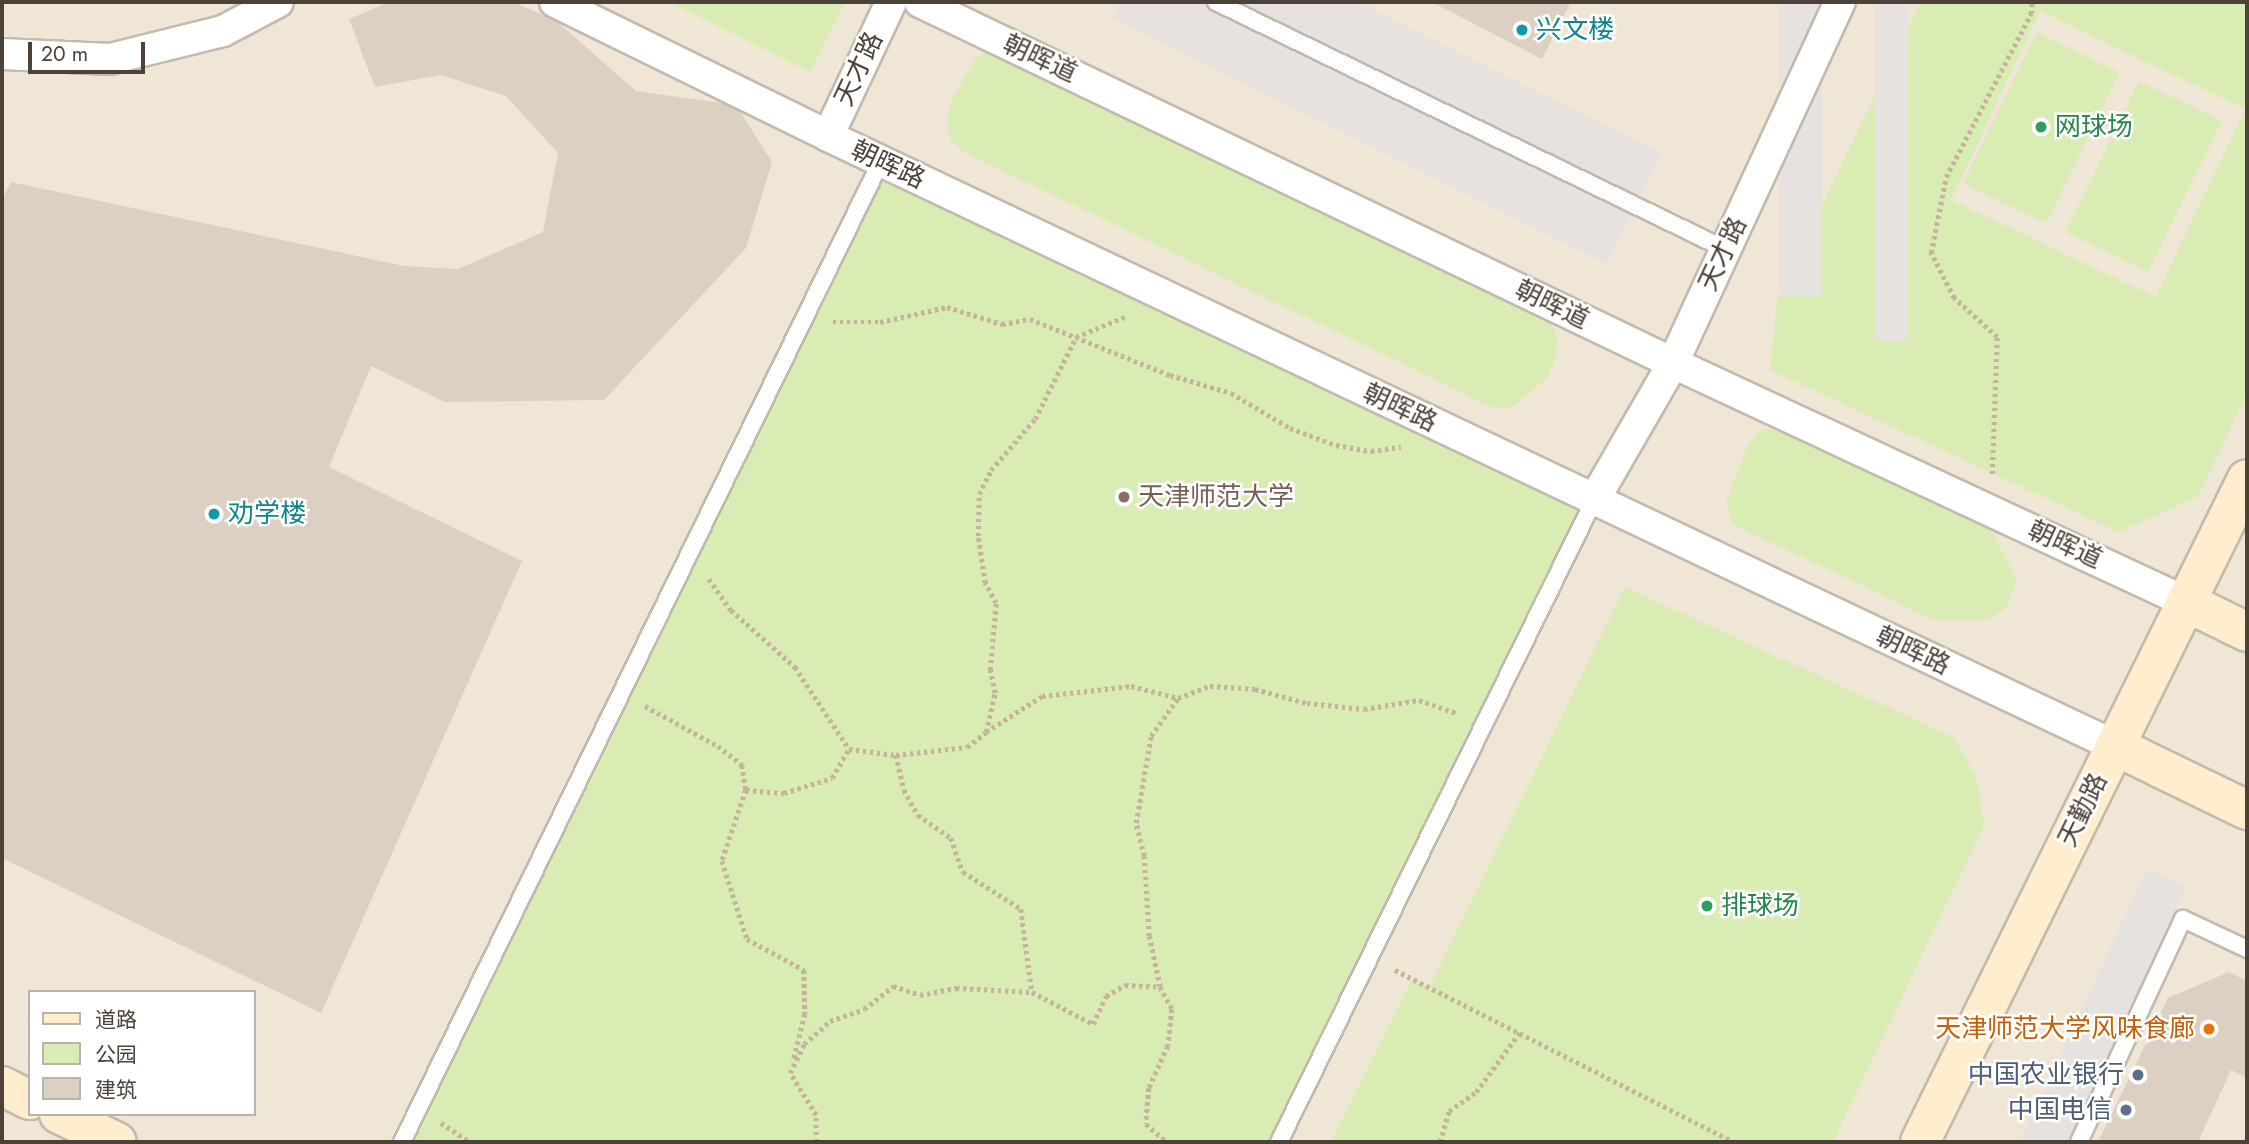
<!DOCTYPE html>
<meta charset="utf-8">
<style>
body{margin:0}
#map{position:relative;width:2249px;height:1144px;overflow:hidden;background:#f6f2ec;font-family:Jost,"Noto Sans SC",sans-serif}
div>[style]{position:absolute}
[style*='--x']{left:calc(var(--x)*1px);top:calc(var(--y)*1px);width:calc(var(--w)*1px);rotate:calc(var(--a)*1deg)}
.education>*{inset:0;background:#f0e6d5}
.green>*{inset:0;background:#d8ecb3;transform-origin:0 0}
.parking>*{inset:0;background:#e5e2e0;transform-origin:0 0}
.building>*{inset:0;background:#dcd0c3}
.path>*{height:4.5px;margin-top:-2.25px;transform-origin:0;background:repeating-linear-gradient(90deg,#c6b39d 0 3.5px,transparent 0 7px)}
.roads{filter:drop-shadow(2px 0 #c3b9ad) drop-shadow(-2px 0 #c3b9ad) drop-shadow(0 2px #c3b9ad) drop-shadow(0 -2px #c3b9ad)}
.lane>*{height:16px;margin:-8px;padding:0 8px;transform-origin:8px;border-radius:8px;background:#fff}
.street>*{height:30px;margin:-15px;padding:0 15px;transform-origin:15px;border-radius:15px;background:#fff}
.secondary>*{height:38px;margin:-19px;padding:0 19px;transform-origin:19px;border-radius:19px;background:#ffeecd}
.dots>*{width:19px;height:19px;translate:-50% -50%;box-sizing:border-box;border:4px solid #fff;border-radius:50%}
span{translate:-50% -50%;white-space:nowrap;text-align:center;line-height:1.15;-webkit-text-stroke:5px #fff;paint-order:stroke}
.culture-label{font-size:26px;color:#0d838f}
.left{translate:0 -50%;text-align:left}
.street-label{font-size:26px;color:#4c4238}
.leisure-label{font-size:26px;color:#27864d}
.education-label{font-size:26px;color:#785e54}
.food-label{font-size:26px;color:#c56008}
.right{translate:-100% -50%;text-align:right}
.service-label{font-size:26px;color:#4e5e75}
.frame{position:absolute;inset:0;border:4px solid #4c4238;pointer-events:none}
.legend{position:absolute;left:28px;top:990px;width:228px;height:126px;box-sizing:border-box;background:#fff;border:2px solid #b7b3af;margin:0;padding:9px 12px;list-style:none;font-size:21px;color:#4c4238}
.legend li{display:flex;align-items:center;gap:14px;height:35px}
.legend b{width:35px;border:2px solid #b7b3af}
.scale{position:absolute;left:28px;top:42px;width:117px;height:32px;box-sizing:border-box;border:4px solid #4c4238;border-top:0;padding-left:9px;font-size:21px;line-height:24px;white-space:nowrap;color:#4c4238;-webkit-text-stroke:5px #fff;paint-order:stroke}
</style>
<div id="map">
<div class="education">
<i style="clip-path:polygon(evenodd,2px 2px,2247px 2px,2247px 1142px,2px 1142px,2px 2px,30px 992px,254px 992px,254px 1114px,30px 1114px,30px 992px)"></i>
</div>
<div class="green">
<i style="clip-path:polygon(669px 2px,845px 2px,810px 72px)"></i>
<i style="clip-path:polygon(evenodd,1921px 2px,2247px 2px,2247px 393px,2198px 496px,2119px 532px,1770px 370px,1778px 295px,1921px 2px,2040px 11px,2245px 109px,2156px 297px,1951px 200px,2040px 11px)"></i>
<i style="left:2037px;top:32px;width:92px;height:168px;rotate:26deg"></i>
<i style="clip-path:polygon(991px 49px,1534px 307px,1550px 322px,1557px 337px,1556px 358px,1547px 378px,1511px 408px,1494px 408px,964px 152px,950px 140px,947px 123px,951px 102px,976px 57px)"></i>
<i style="left:2139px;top:81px;width:92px;height:168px;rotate:26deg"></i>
<i style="clip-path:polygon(881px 161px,1594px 500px,1279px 1142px,402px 1142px)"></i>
<i style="clip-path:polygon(1785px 425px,1985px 518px,2017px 580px,2006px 608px,1989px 619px,1932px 619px,1732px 524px,1726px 502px,1747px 447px,1759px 431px)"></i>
<i style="clip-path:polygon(1625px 587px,1953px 737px,1976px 776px,1984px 825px,1833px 1142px,1331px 1142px,1412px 979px,1430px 986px)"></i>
</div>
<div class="parking">
<i style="clip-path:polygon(1121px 2px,1357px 2px,1661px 153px,1606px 263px,1112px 18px)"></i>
<i style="left:1779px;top:2px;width:43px;height:294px"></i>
<i style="left:1875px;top:2px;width:33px;height:339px"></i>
<i style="left:2147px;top:869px;width:43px;height:301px;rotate:25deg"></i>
</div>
<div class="building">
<i style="clip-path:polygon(389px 2px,512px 2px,555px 20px,636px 91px,736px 105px,772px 162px,746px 248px,604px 400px,445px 402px,371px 366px,329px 467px,522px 561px,321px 1013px,2px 858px,2px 200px,11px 182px,404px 266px,458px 269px,543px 232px,558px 153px,506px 96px,441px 75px,375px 87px,349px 19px)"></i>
<i style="clip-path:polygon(1432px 2px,1571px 2px,1542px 59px)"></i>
<i style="clip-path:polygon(2229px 972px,2247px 981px,2247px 1078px,2231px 1070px,2198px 1142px,2098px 1142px,2168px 998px)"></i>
</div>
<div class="path">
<i style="--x:833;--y:322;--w:47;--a:0"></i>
<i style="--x:880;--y:322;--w:69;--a:-12.6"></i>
<i style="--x:947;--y:307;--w:58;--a:17.2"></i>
<i style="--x:1002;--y:324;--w:28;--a:-10"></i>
<i style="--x:1030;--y:319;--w:151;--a:21.8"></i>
<i style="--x:1170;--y:375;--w:64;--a:16.4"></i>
<i style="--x:1231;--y:393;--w:69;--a:30.7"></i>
<i style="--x:1290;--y:428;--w:49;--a:20.3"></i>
<i style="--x:1336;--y:445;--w:36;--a:10"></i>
<i style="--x:1371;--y:451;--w:30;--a:-8"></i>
<i style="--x:1992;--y:474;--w:137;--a:-87.9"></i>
<i style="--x:1997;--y:337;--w:58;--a:-137.8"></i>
<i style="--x:1954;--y:298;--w:51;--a:-117.1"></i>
<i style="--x:1931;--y:253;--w:77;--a:-78.8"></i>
<i style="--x:1946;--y:177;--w:184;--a:-62.5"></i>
<i style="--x:2031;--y:14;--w:12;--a:-85"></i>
<i style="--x:709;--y:579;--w:38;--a:55"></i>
<i style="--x:731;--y:610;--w:86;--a:41.7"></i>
<i style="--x:795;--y:667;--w:98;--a:56.6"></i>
<i style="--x:849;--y:749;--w:47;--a:7.3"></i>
<i style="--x:896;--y:755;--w:36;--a:77"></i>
<i style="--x:904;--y:790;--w:29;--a:61"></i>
<i style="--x:918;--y:815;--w:40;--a:34.9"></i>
<i style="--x:951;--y:838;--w:36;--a:71"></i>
<i style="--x:963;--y:872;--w:69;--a:32.5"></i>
<i style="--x:1021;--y:909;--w:84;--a:82.5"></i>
<i style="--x:1032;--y:992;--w:69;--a:27.7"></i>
<i style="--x:1093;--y:1024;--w:31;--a:-65"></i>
<i style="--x:1106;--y:996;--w:22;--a:-30"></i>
<i style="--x:1125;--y:985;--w:35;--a:3"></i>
<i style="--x:1160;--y:987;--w:25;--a:61"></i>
<i style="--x:1172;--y:1009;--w:37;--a:96"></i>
<i style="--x:1168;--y:1046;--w:46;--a:114.3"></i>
<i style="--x:1149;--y:1088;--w:36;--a:95"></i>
<i style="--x:1146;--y:1124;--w:28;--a:41"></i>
<i style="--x:645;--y:706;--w:83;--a:28.7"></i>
<i style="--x:718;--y:746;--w:31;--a:38"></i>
<i style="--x:742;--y:765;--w:25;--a:81"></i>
<i style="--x:746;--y:790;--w:38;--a:5"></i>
<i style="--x:784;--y:793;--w:50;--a:-17.4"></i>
<i style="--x:832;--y:778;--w:34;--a:-60"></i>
<i style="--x:986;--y:732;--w:67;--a:-32.7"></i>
<i style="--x:1042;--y:696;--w:90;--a:-6.4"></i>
<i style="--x:1131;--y:686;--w:49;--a:14.3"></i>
<i style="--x:1178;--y:698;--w:34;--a:-21"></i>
<i style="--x:1210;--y:686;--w:45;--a:3.8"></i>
<i style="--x:1255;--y:689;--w:54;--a:15.1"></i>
<i style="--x:1307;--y:703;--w:57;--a:6"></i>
<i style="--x:1364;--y:709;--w:56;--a:-9.3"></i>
<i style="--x:1419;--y:700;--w:42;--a:19.3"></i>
<i style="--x:896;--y:755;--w:71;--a:-6.4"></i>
<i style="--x:967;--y:747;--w:24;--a:-38"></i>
<i style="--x:986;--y:732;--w:40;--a:-77"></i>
<i style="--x:995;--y:693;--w:24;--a:-102"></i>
<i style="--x:990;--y:670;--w:67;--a:-84.9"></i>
<i style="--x:996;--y:603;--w:23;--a:-119"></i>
<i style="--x:985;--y:583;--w:48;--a:-98.5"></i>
<i style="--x:978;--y:536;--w:42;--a:-88.6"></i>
<i style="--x:979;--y:494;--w:27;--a:-63"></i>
<i style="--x:991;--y:470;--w:67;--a:-49.2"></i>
<i style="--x:1035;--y:419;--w:92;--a:-63.4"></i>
<i style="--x:1076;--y:337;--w:55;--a:-22.4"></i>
<i style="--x:746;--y:790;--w:75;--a:108.7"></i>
<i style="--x:722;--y:861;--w:82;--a:72.2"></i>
<i style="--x:747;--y:939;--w:65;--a:28.5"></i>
<i style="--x:804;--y:970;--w:44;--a:88.7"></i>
<i style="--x:805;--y:1014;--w:49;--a:104"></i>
<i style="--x:1395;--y:970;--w:380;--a:26.9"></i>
<i style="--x:1160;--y:987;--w:52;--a:-102.2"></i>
<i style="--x:1149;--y:936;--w:80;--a:-93.6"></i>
<i style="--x:1144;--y:856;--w:34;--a:-104"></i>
<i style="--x:1136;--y:823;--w:88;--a:-80.2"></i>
<i style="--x:1151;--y:736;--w:47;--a:-54.6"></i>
<i style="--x:441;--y:1123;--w:35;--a:33"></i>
<i style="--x:816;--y:1142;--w:27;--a:-90"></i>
<i style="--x:816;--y:1115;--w:49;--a:-121.8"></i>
<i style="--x:790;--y:1073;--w:32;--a:-64"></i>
<i style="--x:804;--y:1044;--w:35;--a:-41"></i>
<i style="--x:830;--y:1021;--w:36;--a:-19"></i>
<i style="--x:864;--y:1009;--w:37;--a:-38"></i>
<i style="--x:893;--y:986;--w:28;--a:18"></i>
<i style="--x:920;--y:995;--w:37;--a:-11"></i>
<i style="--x:956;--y:988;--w:76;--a:3"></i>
<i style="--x:1440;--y:1142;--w:32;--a:-74"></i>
<i style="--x:1449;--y:1111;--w:33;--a:-35"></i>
<i style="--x:1476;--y:1092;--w:74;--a:-53.7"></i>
</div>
<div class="roads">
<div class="lane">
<i style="--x:1216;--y:2;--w:566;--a:25.89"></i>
<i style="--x:402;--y:1142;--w:1092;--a:-63.97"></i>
<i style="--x:1279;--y:1142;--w:715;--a:-63.86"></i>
<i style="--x:2079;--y:1142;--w:246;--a:-65"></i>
<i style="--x:2183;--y:919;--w:71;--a:25.1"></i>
</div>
<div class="street">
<i style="--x:555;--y:2;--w:304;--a:26.1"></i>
<i style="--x:828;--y:136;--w:1424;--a:25.36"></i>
<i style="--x:920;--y:2;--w:835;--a:25.61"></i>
<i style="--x:1673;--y:363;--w:566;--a:24.98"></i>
<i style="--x:2;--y:54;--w:108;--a:2.7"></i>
<i style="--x:110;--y:59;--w:116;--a:-13.9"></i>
<i style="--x:223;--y:31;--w:62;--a:-27.8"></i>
<i style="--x:828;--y:136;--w:148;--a:-64.8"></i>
<i style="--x:1594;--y:500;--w:158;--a:-60"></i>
<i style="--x:1673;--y:363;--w:398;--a:-65.2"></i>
</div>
<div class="secondary">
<i style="--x:2186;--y:602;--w:68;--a:26.2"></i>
<i style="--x:2115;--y:746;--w:147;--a:25.9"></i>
<i style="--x:2;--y:1086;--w:31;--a:27"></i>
<i style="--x:59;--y:1114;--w:64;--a:25.8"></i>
<i style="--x:1920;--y:1142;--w:739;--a:-63.75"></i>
</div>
</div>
<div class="dots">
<i style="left:1522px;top:30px;background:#0f9aa8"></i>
<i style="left:2041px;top:127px;background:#2e9e5b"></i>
<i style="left:1124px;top:497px;background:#8d6e63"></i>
<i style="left:214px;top:514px;background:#0f9aa8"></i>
<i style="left:1707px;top:906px;background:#2e9e5b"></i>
<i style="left:2209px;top:1029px;background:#e8710a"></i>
<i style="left:2138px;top:1075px;background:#5c6f8a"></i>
<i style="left:2126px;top:1110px;background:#5c6f8a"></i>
</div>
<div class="culture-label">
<span class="left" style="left:1536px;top:30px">兴文楼</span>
<span class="left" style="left:228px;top:514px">劝学楼</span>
</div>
<div class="street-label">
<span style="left:1040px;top:59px;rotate:25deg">朝晖道</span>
<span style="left:859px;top:69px;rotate:-65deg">天才路</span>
<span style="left:888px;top:165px;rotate:25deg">朝晖路</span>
<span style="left:1723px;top:254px;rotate:-65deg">天才路</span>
<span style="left:1552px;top:305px;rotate:26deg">朝晖道</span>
<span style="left:1400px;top:408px;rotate:25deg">朝晖路</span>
<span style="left:2065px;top:545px;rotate:25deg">朝晖道</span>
<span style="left:1913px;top:651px;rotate:25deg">朝晖路</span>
<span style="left:2083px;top:810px;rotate:-64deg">天勤路</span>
</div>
<div class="leisure-label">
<span class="left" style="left:2055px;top:127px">网球场</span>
<span class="left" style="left:1721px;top:906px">排球场</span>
</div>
<div class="education-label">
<span class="left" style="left:1138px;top:497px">天津师范大学</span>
</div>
<div class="food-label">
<span class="right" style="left:2195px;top:1029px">天津师范大学风味食廊</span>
</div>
<div class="service-label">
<span class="right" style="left:2124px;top:1075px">中国农业银行</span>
<span class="right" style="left:2112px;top:1110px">中国电信</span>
</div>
<div class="frame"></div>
<ul class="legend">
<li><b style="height:9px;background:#ffeecd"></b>道路</li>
<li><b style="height:19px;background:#d8ecb3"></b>公园</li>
<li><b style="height:19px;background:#dcd0c3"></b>建筑</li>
</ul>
<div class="scale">20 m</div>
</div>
